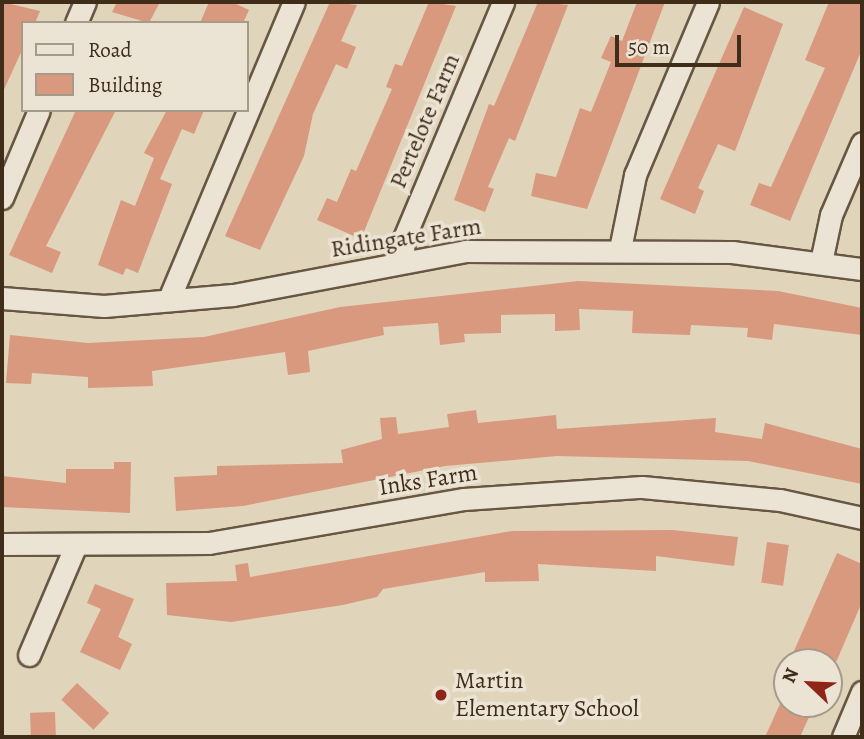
<!DOCTYPE html>
<style>
body{margin:0}
#map{position:relative;width:864px;height:739px;overflow:hidden;background:#e0d4bb;font-family:Alegreya,serif}
div>[style]{position:absolute}
[style*='--x']{left:calc(var(--x)*1px);top:calc(var(--y)*1px);width:calc(var(--w)*1px);rotate:calc(var(--a)*1deg)}
.building>*{inset:0;background:#d8997e;transform-origin:0 0}
.roads{filter:drop-shadow(2px 0 #675742) drop-shadow(-2px 0 #675742) drop-shadow(0 2px #675742) drop-shadow(0 -2px #675742)}
.minor>*{height:21px;margin:-10.5px;padding:0 10.5px;transform-origin:10.5px;border-radius:10.5px;background:#ebe3d3}
.dots>*{width:19px;height:19px;translate:-50% -50%;box-sizing:border-box;border:4px solid #ebe3d3;border-radius:50%}
span{translate:-50% -50%;white-space:nowrap;text-align:center;line-height:1.15;-webkit-text-stroke:7px #ebe3d3;paint-order:stroke}
.street-label{font-size:24px;color:#3f2d19}
.poi-label{font-size:24px;color:#3f2d19}
.left{translate:0 -50%;text-align:left}
.frame{position:absolute;inset:0;border:4px solid #3f2d19;pointer-events:none}
.legend{position:absolute;left:21px;top:21px;width:228px;height:91px;box-sizing:border-box;background:#ebe3d3;border:2px solid #a69a89;margin:0;padding:9px 12px;list-style:none;font-size:21px;color:#3f2d19}
.legend li{display:flex;align-items:center;gap:14px;height:35px}
.legend b{width:35px;border:2px solid #a69a89}
.north{position:absolute;left:773px;top:648px;width:70px;height:70px;box-sizing:border-box;background:#ebe3d3;border:2px solid #a69a89;border-radius:50%;rotate:293deg;font-size:19px;font-weight:700;line-height:28px;text-align:center;color:#3f2d19}
.north::after{content:'';display:block;margin:auto;width:24px;height:32px;background:#8f2418;clip-path:polygon(50% 0,100% 100%,50% 72%,0 100%)}
.scale{position:absolute;left:615px;top:35px;width:126px;height:32px;box-sizing:border-box;border:4px solid #3f2d19;border-top:0;padding-left:9px;font-size:21px;line-height:24px;white-space:nowrap;color:#3f2d19;-webkit-text-stroke:5px #ebe3d3;paint-order:stroke}
</style>
<div id="map">
<div class="building">
<i style="clip-path:polygon(2px 2px,40px 11px,35px 23px,23px 23px,23px 48px,2px 94px)"></i>
<i style="clip-path:polygon(117px 2px,160px 2px,149px 23px,112px 12px)"></i>
<i style="clip-path:polygon(209px 2px,232px 2px,249px 10px,243px 23px,200px 23px)"></i>
<i style="clip-path:polygon(330px 2px,357px 5px,341px 41px,356px 47px,347px 69px,336px 64px,313px 114px,304px 156px,260px 250px,225px 236px)"></i>
<i style="clip-path:polygon(429px 2px,456px 6px,361px 239px,317px 220px,327px 198px,337px 202px,351px 169px,356px 171px,392px 89px,386px 87px,395px 64px,402px 66px)"></i>
<i style="clip-path:polygon(538px 2px,568px 5px,515px 141px,509px 138px,488px 187px,494px 189px,485px 212px,454px 200px,489px 104px,494px 106px)"></i>
<i style="clip-path:polygon(637px 2px,665px 2px,587px 209px,531px 196px,536px 173px,556px 177px,580px 108px,591px 112px,611px 62px,601px 58px,611px 36px,622px 41px)"></i>
<i style="clip-path:polygon(829px 2px,862px 2px,862px 49px,790px 221px,750px 205px,759px 183px,771px 187px,825px 68px,805px 60px)"></i>
<i style="clip-path:polygon(744px 7px,783px 24px,735px 151px,718px 144px,698px 188px,704px 191px,695px 214px,660px 199px)"></i>
<i style="clip-path:polygon(76px 110px,116px 110px,46px 246px,61px 252px,52px 273px,9px 255px)"></i>
<i style="clip-path:polygon(167px 110px,204px 110px,194px 134px,182px 129px,160px 179px,172px 184px,138px 273px,126px 268px,123px 275px,98px 265px,121px 200px,135px 206px,154px 158px,144px 153px)"></i>
<i style="clip-path:polygon(578px 281px,778px 291px,862px 308px,862px 335px,774px 324px,772px 340px,747px 337px,748px 328px,691px 325px,690px 335px,632px 333px,633px 311px,579px 309px,580px 330px,555px 331px,555px 314px,501px 315px,501px 333px,464px 334px,465px 342px,440px 345px,438px 323px,383px 327px,384px 335px,308px 351px,310px 372px,288px 375px,285px 352px,152px 371px,153px 386px,88px 388px,88px 377px,32px 373px,31px 384px,6px 383px,10px 335px,88px 343px,204px 337px,340px 307px)"></i>
<i style="clip-path:polygon(476px 410px,478px 423px,556px 415px,557px 429px,716px 418px,715px 432px,762px 439px,765px 423px,862px 449px,862px 484px,748px 461px,557px 456px,445px 466px,243px 506px,176px 511px,174px 477px,217px 475px,217px 466px,343px 463px,341px 450px,382px 439px,380px 418px,396px 417px,398px 434px,449px 427px,447px 414px)"></i>
<i style="clip-path:polygon(114px 462px,131px 462px,130px 513px,2px 507px,2px 476px,66px 483px,66px 469px,114px 469px)"></i>
<i style="clip-path:polygon(673px 530px,738px 537px,734px 566px,656px 556px,656px 571px,538px 564px,539px 581px,485px 582px,485px 572px,383px 589px,377px 597px,343px 605px,231px 622px,167px 615px,166px 583px,237px 581px,235px 565px,248px 563px,250px 577px,512px 531px)"></i>
<i style="left:767px;top:542px;width:22px;height:41px;rotate:8deg"></i>
<i style="clip-path:polygon(837px 553px,862px 564px,862px 602px,834px 667px,794px 651px)"></i>
<i style="clip-path:polygon(95px 584px,134px 599px,118px 637px,132px 644px,120px 670px,80px 652px,101px 609px,87px 603px)"></i>
<i style="left:77px;top:683px;width:44px;height:23px;rotate:43deg"></i>
<i style="clip-path:polygon(780px 704px,815px 704px,800px 737px,765px 737px)"></i>
<i style="left:55px;top:712px;width:25px;height:25px;rotate:88deg"></i>
</div>
<div class="roads">
<div class="minor">
<i style="--x:76;--y:23;--w:23;--a:-67"></i>
<i style="--x:2;--y:198;--w:95;--a:-67.2"></i>
<i style="--x:620;--y:249;--w:76;--a:-78.5"></i>
<i style="--x:635;--y:175;--w:188;--a:-67.1"></i>
<i style="--x:402;--y:262;--w:24;--a:-85"></i>
<i style="--x:404;--y:238;--w:256;--a:-67.2"></i>
<i style="--x:821;--y:262;--w:48;--a:-78"></i>
<i style="--x:831;--y:215;--w:78;--a:-66.7"></i>
<i style="--x:2;--y:298;--w:102;--a:4.5"></i>
<i style="--x:104;--y:306;--w:129;--a:-4.9"></i>
<i style="--x:233;--y:295;--w:236;--a:-10.7"></i>
<i style="--x:465;--y:251;--w:267;--a:0.2"></i>
<i style="--x:732;--y:252;--w:131;--a:7.5"></i>
<i style="--x:169;--y:299;--w:322;--a:-67.2"></i>
<i style="--x:2;--y:544;--w:207;--a:-0.3"></i>
<i style="--x:209;--y:543;--w:259;--a:-9.8"></i>
<i style="--x:464;--y:499;--w:178;--a:-3.9"></i>
<i style="--x:642;--y:487;--w:139;--a:5.4"></i>
<i style="--x:780;--y:500;--w:84;--a:12.4"></i>
<i style="--x:29;--y:655;--w:117;--a:-66.9"></i>
<i style="--x:843;--y:737;--w:49;--a:-67.1"></i>
</div>
</div>
<div class="dots">
<i style="left:441px;top:695px;background:#8f2418"></i>
</div>
<div class="street-label">
<span style="left:425px;top:121px;rotate:-67deg">Pertelote Farm</span>
<span style="left:406px;top:238px;rotate:-9deg">Ridingate Farm</span>
<span style="left:428px;top:480px;rotate:-9deg">Inks Farm</span>
</div>
<div class="poi-label">
<span class="left" style="left:455px;top:695px">Martin<br>Elementary School</span>
</div>
<div class="frame"></div>
<ul class="legend">
<li><b style="height:9px;background:#ebe3d3"></b>Road</li>
<li><b style="height:19px;background:#d8997e"></b>Building</li>
</ul>
<div class="north">N</div>
<div class="scale">50 m</div>
</div>
